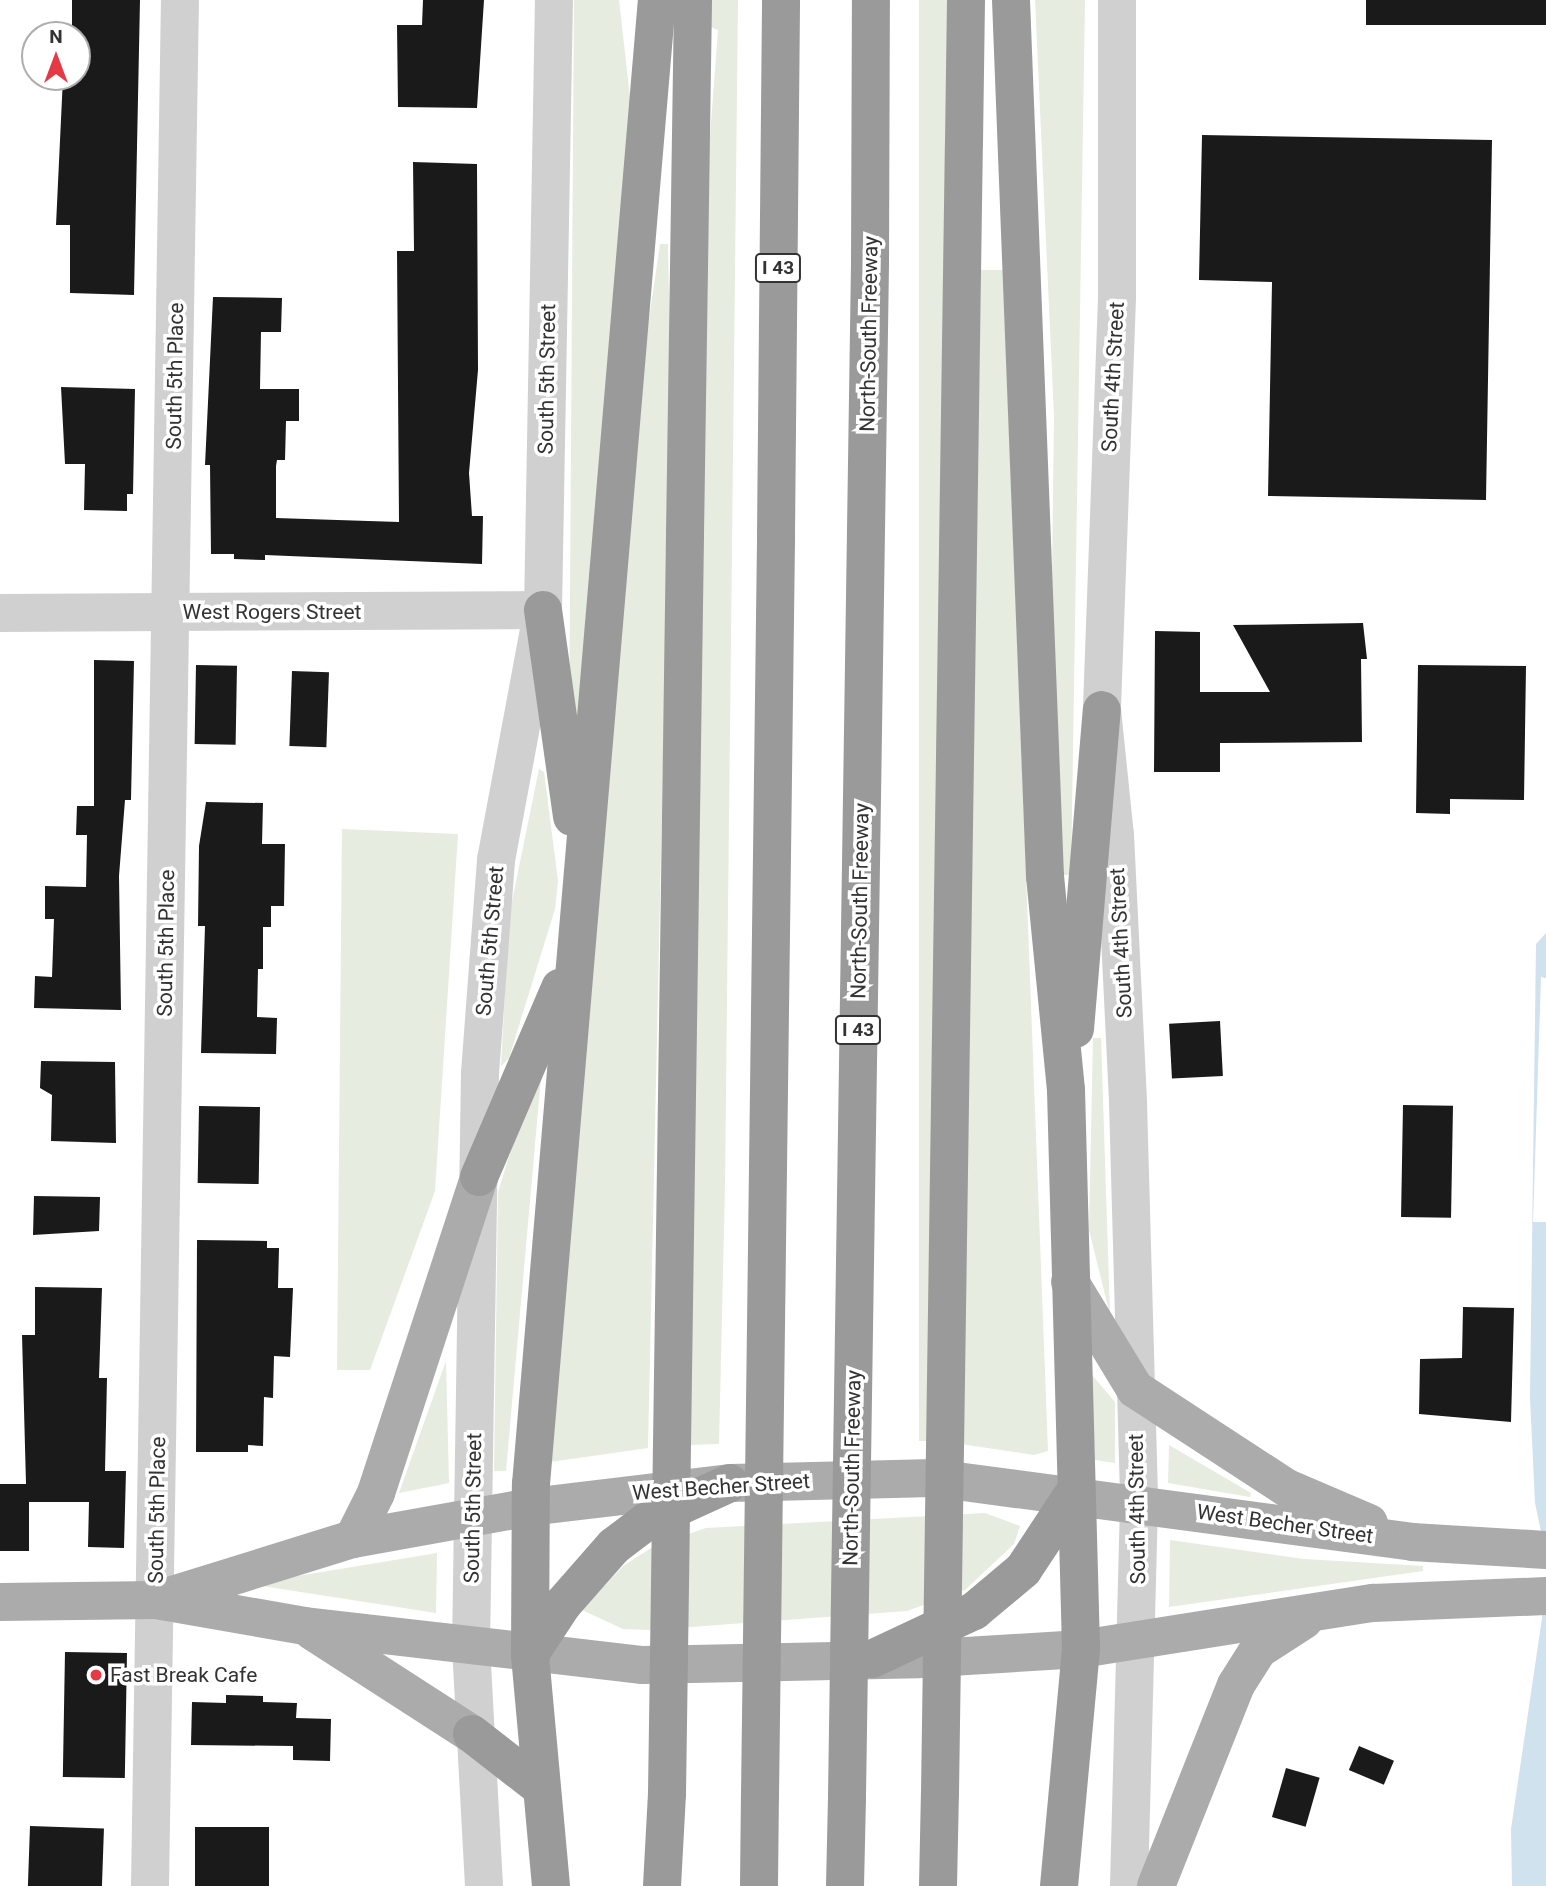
<!DOCTYPE html>
<style>
body{margin:0}
#map{position:relative;width:1546px;height:1886px;overflow:hidden;background:#fff;font-family:Roboto,sans-serif}
div>[style]{position:absolute}
[style*='--x']{left:calc(var(--x)*1px);top:calc(var(--y)*1px);width:calc(var(--w)*1px);rotate:calc(var(--a)*1deg)}
.green>*{inset:0;background:#e6ecdf;transform-origin:0 0}
.water>*{inset:0;background:#cfe2ee}
.pier>*{inset:0;background:#fff}
.building>*{inset:0;background:#1a1a1a;transform-origin:0 0}
.minor>*{height:38px;margin:-19px;padding:0 19px;transform-origin:19px;border-radius:19px;background:#d0d0d0}
.major>*{height:38px;margin:-19px;padding:0 19px;transform-origin:19px;border-radius:19px;background:#ababab}
.highway>*{height:38px;margin:-19px;padding:0 19px;transform-origin:19px;border-radius:19px;background:#9a9a9a}
.highway-bridge>*{height:38px;margin:-19px;padding:0 19px;transform-origin:19px;border-radius:19px;background:#9a9a9a}
.dots>*{width:19px;height:19px;translate:-50% -50%;box-sizing:border-box;border:4px solid #fff;border-radius:50%}
span{translate:-50% -50%;white-space:nowrap;text-align:center;line-height:1.15;-webkit-text-stroke:7px #fff;paint-order:stroke}
.shield-label span{padding:2px 5px;background:#fff;border:2px solid;border-radius:5px;-webkit-text-stroke-width:0}
.shield-label{font-size:19px;color:#333;font-weight:700}
.street-label{font-size:21px;color:#333}
.poi-label{font-size:21px;color:#333}
.left{translate:0 -50%;text-align:left}
.north{position:absolute;left:21px;top:21px;width:70px;height:70px;box-sizing:border-box;background:#fff;border:2px solid #adadad;border-radius:50%;rotate:0deg;font-size:19px;font-weight:700;line-height:28px;text-align:center;color:#333}
.north::after{content:'';display:block;margin:auto;width:24px;height:32px;background:#e63946;clip-path:polygon(50% 0,100% 100%,50% 72%,0 100%)}
</style>
<div id="map">
<div class="green">
<i style="clip-path:polygon(574px 0,619px 0,633px 124px,580px 748px,569px 750px)"></i>
<i style="clip-path:polygon(708px 0,738px 0,725px 1185px,719px 1444px,687px 1445px,708px 163px,718px 30px,708px 26px)"></i>
<i style="left:919px;top:0;width:31px;height:1441px"></i>
<i style="clip-path:polygon(1035px 0,1085px 0,1071px 875px,1060px 875px,1052px 578px,1054px 416px)"></i>
<i style="clip-path:polygon(660px 244px,668px 244px,671px 395px,648px 1448px,550px 1462px,648px 326px)"></i>
<i style="clip-path:polygon(981px 270px,1003px 270px,1048px 1451px,1034px 1455px,961px 1444px)"></i>
<i style="clip-path:polygon(539px 769px,544px 772px,558px 881px,555px 909px,509px 1058px,501px 1066px,509px 916px)"></i>
<i style="clip-path:polygon(342px 829px,458px 834px,435px 1191px,370px 1370px,337px 1370px)"></i>
<i style="clip-path:polygon(1093px 1038px,1101px 1038px,1110px 1315px,1089px 1230px)"></i>
<i style="clip-path:polygon(537px 1066px,542px 1066px,506px 1471px,494px 1471px,498px 1192px)"></i>
<i style="clip-path:polygon(446px 1361px,449px 1483px,399px 1493px)"></i>
<i style="clip-path:polygon(1091px 1374px,1115px 1402px,1115px 1463px,1095px 1460px)"></i>
<i style="clip-path:polygon(1169px 1445px,1251px 1493px,1250px 1497px,1168px 1483px)"></i>
<i style="clip-path:polygon(985px 1513px,1020px 1526px,1014px 1544px,965px 1590px,907px 1611px,651px 1630px,623px 1629px,582px 1610px,623px 1566px,656px 1545px,706px 1528px)"></i>
<i style="clip-path:polygon(1170px 1540px,1304px 1559px,1423px 1566px,1423px 1571px,1169px 1607px)"></i>
<i style="clip-path:polygon(437px 1553px,436px 1613px,249px 1584px)"></i>
</div>
<div class="water">
<i style="clip-path:polygon(1546px 933px,1546px 1555px,1535px 1503px,1530px 1398px,1536px 944px)"></i>
<i style="clip-path:polygon(1546px 1591px,1546px 1886px,1512px 1886px,1511px 1829px)"></i>
</div>
<div class="pier">
<i style="clip-path:polygon(1541px 977px,1546px 978px,1546px 1222px,1533px 1222px)"></i>
</div>
<div class="building">
<i style="clip-path:polygon(72px 0,140px 0,134px 295px,70px 293px,70px 225px,56px 225px,63px 77px,77px 77px,77px 35px,64px 35px,65px 30px,72px 30px)"></i>
<i style="clip-path:polygon(423px 0,484px 0,477px 108px,398px 107px,397px 25px,422px 25px)"></i>
<i style="left:1366px;top:0;width:180px;height:25px"></i>
<i style="clip-path:polygon(1202px 135px,1492px 140px,1486px 500px,1268px 496px,1272px 282px,1199px 280px)"></i>
<i style="clip-path:polygon(413px 162px,477px 164px,478px 370px,469px 473px,472px 516px,483px 516px,482px 564px,265px 555px,265px 560px,234px 559px,234px 554px,211px 554px,210px 465px,205px 465px,213px 297px,282px 298px,281px 332px,261px 332px,260px 389px,299px 389px,299px 421px,286px 421px,285px 460px,277px 460px,276px 466px,276px 518px,399px 522px,397px 251px,414px 251px)"></i>
<i style="clip-path:polygon(61px 387px,135px 389px,133px 494px,127px 494px,127px 511px,84px 510px,85px 464px,65px 464px)"></i>
<i style="clip-path:polygon(1363px 623px,1367px 659px,1361px 659px,1362px 742px,1220px 743px,1220px 772px,1154px 772px,1155px 631px,1200px 632px,1200px 692px,1270px 692px,1233px 625px)"></i>
<i style="clip-path:polygon(94px 660px,134px 661px,131px 800px,125px 800px,119px 876px,121px 1010px,34px 1008px,35px 976px,52px 977px,54px 919px,45px 919px,45px 886px,86px 887px,87px 835px,76px 835px,77px 806px,94px 806px)"></i>
<i style="left:196px;top:665px;width:41px;height:79px;rotate:1deg"></i>
<i style="clip-path:polygon(1418px 665px,1526px 666px,1524px 800px,1450px 799px,1450px 814px,1416px 813px)"></i>
<i style="left:292px;top:671px;width:37px;height:75px;rotate:2deg"></i>
<i style="clip-path:polygon(206px 802px,263px 803px,262px 844px,285px 844px,284px 906px,271px 906px,271px 927px,263px 927px,263px 969px,258px 969px,257px 1017px,277px 1018px,276px 1054px,201px 1053px,205px 926px,198px 926px,199px 846px)"></i>
<i style="left:1220px;top:1021px;width:55px;height:51px;rotate:87deg"></i>
<i style="clip-path:polygon(41px 1061px,115px 1062px,116px 1143px,51px 1141px,52px 1095px,40px 1088px)"></i>
<i style="left:1403px;top:1105px;width:50px;height:112px;rotate:1deg"></i>
<i style="left:199px;top:1106px;width:61px;height:77px;rotate:1deg"></i>
<i style="clip-path:polygon(34px 1196px,100px 1197px,99px 1231px,33px 1235px)"></i>
<i style="clip-path:polygon(197px 1240px,267px 1241px,267px 1248px,279px 1248px,278px 1288px,293px 1288px,290px 1357px,274px 1356px,273px 1398px,264px 1397px,263px 1446px,248px 1445px,248px 1452px,196px 1452px)"></i>
<i style="clip-path:polygon(35px 1287px,102px 1288px,99px 1378px,107px 1378px,105px 1471px,126px 1471px,124px 1548px,88px 1547px,89px 1502px,29px 1502px,29px 1551px,0 1551px,0 1484px,26px 1484px,22px 1335px,35px 1335px)"></i>
<i style="clip-path:polygon(1463px 1307px,1514px 1308px,1511px 1422px,1419px 1414px,1420px 1359px,1462px 1358px)"></i>
<i style="left:65px;top:1652px;width:62px;height:125px;rotate:1deg"></i>
<i style="clip-path:polygon(226px 1695px,263px 1696px,263px 1702px,297px 1703px,296px 1718px,331px 1719px,330px 1761px,293px 1760px,293px 1746px,191px 1745px,192px 1702px,226px 1703px)"></i>
<i style="left:1359px;top:1746px;width:38px;height:26px;rotate:23deg"></i>
<i style="left:1286px;top:1768px;width:35px;height:51px;rotate:16deg"></i>
<i style="left:30px;top:1826px;width:74px;height:60px;rotate:2deg"></i>
<i style="left:195px;top:1827px;width:74px;height:59px"></i>
</div>
<div class="minor">
<i style="--x:1117;--y:0;--w:298;--a:90"></i>
<i style="--x:1117;--y:298;--w:412;--a:92.1"></i>
<i style="--x:1102;--y:710;--w:126;--a:84.1"></i>
<i style="--x:1115;--y:835;--w:267;--a:87.2"></i>
<i style="--x:1128;--y:1102;--w:402;--a:88.4"></i>
<i style="--x:1139;--y:1504;--w:382;--a:91.5"></i>
<i style="--x:0;--y:613;--w:543;--a:-0.32"></i>
<i style="--x:150;--y:1886;--w:1886;--a:-89.09"></i>
<i style="--x:484;--y:1886;--w:240;--a:-93.1"></i>
<i style="--x:471;--y:1646;--w:573;--a:-89.1"></i>
<i style="--x:480;--y:1073;--w:214;--a:-85.7"></i>
<i style="--x:496;--y:860;--w:254;--a:-79.4"></i>
<i style="--x:543;--y:610;--w:610;--a:-88.97"></i>
</div>
<div class="major">
<i style="--x:1070;--y:1282;--w:125;--a:58.7"></i>
<i style="--x:1135;--y:1389;--w:181;--a:33.1"></i>
<i style="--x:1287;--y:1488;--w:89;--a:23.1"></i>
<i style="--x:353;--y:1539;--w:51;--a:-63.4"></i>
<i style="--x:376;--y:1493;--w:332;--a:-71.9"></i>
<i style="--x:163;--y:1598;--w:199;--a:-17.3"></i>
<i style="--x:353;--y:1539;--w:180;--a:-10.2"></i>
<i style="--x:530;--y:1507;--w:201;--a:-6.8"></i>
<i style="--x:730;--y:1483;--w:204;--a:-1.4"></i>
<i style="--x:934;--y:1478;--w:482;--a:7.6"></i>
<i style="--x:1412;--y:1542;--w:134;--a:3.4"></i>
<i style="--x:0;--y:1602;--w:156;--a:-0.7"></i>
<i style="--x:156;--y:1600;--w:151;--a:9.9"></i>
<i style="--x:305;--y:1626;--w:340;--a:6.6"></i>
<i style="--x:643;--y:1665;--w:275;--a:-1.2"></i>
<i style="--x:918;--y:1659;--w:163;--a:-3.5"></i>
<i style="--x:1081;--y:1649;--w:296;--a:-9"></i>
<i style="--x:1373;--y:1603;--w:173;--a:-2.3"></i>
<i style="--x:312;--y:1631;--w:190;--a:32.8"></i>
<i style="--x:1156;--y:1886;--w:216;--a:-68.3"></i>
<i style="--x:1236;--y:1685;--w:41;--a:-57.8"></i>
<i style="--x:1258;--y:1650;--w:55;--a:-33.1"></i>
</div>
<div class="highway">
<i style="--x:1011;--y:0;--w:877;--a:87.78"></i>
<i style="--x:1045;--y:876;--w:215;--a:84.4"></i>
<i style="--x:1066;--y:1090;--w:559;--a:88.46"></i>
<i style="--x:1081;--y:1649;--w:238;--a:95.3"></i>
<i style="--x:964;--y:143;--w:143;--a:-89.2"></i>
<i style="--x:870;--y:263;--w:263;--a:-89.8"></i>
<i style="--x:685;--y:534;--w:534;--a:-89.14"></i>
<i style="--x:776;--y:535;--w:535;--a:-89.46"></i>
<i style="--x:543;--y:610;--w:209;--a:82"></i>
<i style="--x:1075;--y:1029;--w:320;--a:-85.2"></i>
<i style="--x:479;--y:1177;--w:206;--a:-66.8"></i>
<i style="--x:530;--y:1654;--w:60;--a:-56.6"></i>
<i style="--x:563;--y:1604;--w:77;--a:-48.7"></i>
<i style="--x:614;--y:1546;--w:41;--a:-37.1"></i>
<i style="--x:647;--y:1521;--w:91;--a:-24.6"></i>
<i style="--x:872;--y:1659;--w:113;--a:-25.2"></i>
<i style="--x:974;--y:1611;--w:64;--a:-39.9"></i>
<i style="--x:1023;--y:1570;--w:92;--a:-56.5"></i>
<i style="--x:472;--y:1734;--w:86;--a:37.9"></i>
<i style="--x:551;--y:1886;--w:233;--a:-95.2"></i>
<i style="--x:530;--y:1654;--w:170;--a:-89.7"></i>
<i style="--x:531;--y:1484;--w:1489;--a:-85.15"></i>
<i style="--x:662;--y:1886;--w:92;--a:-86.9"></i>
<i style="--x:759;--y:1886;--w:90;--a:-89.4"></i>
<i style="--x:845;--y:1886;--w:90;--a:-88.7"></i>
<i style="--x:938;--y:1886;--w:93;--a:-88.8"></i>
</div>
<div class="highway-bridge">
<i style="--x:940;--y:1793;--w:1650;--a:-89.17"></i>
<i style="--x:667;--y:1794;--w:1260;--a:-89.18"></i>
<i style="--x:760;--y:1796;--w:1261;--a:-89.27"></i>
<i style="--x:847;--y:1796;--w:1533;--a:-89.14"></i>
</div>
<div class="dots">
<i style="left:96px;top:1675px;background:#e63946"></i>
</div>
<div class="shield-label">
<span style="left:778px;top:268px">I 43</span>
<span style="left:858px;top:1030px">I 43</span>
</div>
<div class="street-label">
<span style="left:869px;top:334px;rotate:-89deg">North-South Freeway</span>
<span style="left:175px;top:376px;rotate:-89deg">South 5th Place</span>
<span style="left:1113px;top:377px;rotate:-87deg">South 4th Street</span>
<span style="left:547px;top:379px;rotate:-89deg">South 5th Street</span>
<span style="left:272px;top:612px">West Rogers Street</span>
<span style="left:860px;top:901px;rotate:-89deg">North-South Freeway</span>
<span style="left:490px;top:941px;rotate:-85deg">South 5th Street</span>
<span style="left:166px;top:943px;rotate:-89deg">South 5th Place</span>
<span style="left:1121px;top:943px;rotate:-93deg">South 4th Street</span>
<span style="left:852px;top:1468px;rotate:-89deg">North-South Freeway</span>
<span style="left:721px;top:1487px;rotate:-4deg">West Becher Street</span>
<span style="left:473px;top:1508px;rotate:-89deg">South 5th Street</span>
<span style="left:1137px;top:1509px;rotate:-91deg">South 4th Street</span>
<span style="left:157px;top:1510px;rotate:-89deg">South 5th Place</span>
<span style="left:1285px;top:1524px;rotate:8deg">West Becher Street</span>
</div>
<div class="poi-label">
<span class="left" style="left:110px;top:1675px">Fast Break Cafe</span>
</div>
<div class="north">N</div>
</div>
